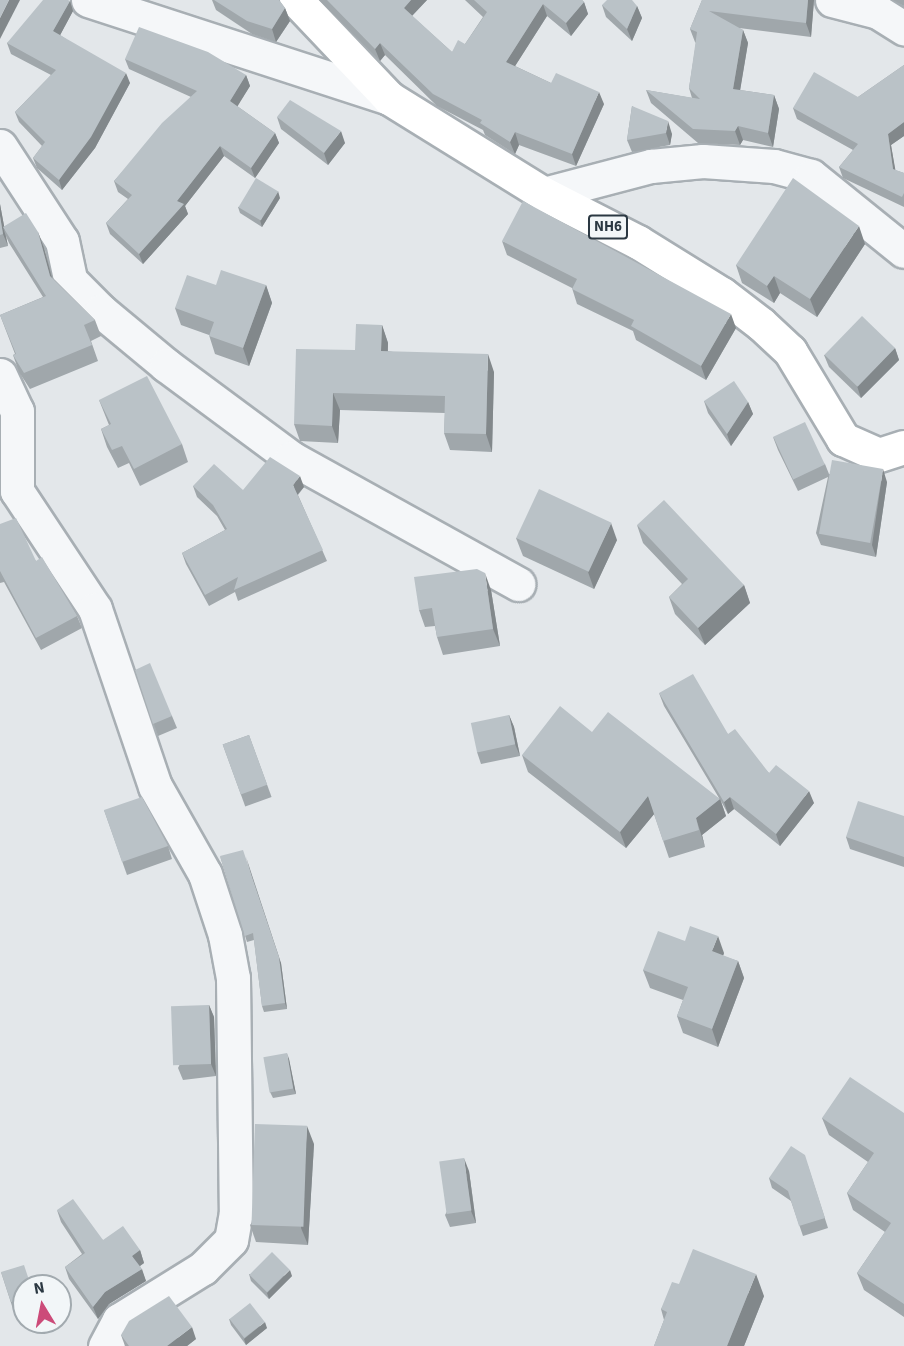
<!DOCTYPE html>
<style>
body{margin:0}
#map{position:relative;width:904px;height:1346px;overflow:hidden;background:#e3e7ea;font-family:"Source Sans 3",sans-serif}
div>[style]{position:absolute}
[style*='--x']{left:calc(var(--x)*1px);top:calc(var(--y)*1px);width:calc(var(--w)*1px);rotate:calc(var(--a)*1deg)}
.roads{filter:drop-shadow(2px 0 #a8afb4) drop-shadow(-2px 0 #a8afb4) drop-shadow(0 2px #a8afb4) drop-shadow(0 -2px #a8afb4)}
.minor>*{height:33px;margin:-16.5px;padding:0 16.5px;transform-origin:16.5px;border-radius:16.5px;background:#f5f7f9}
.highway>*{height:33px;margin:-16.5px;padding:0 16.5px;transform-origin:16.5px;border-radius:16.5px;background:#fff}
.wall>*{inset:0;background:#a0a7ab;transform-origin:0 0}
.shaded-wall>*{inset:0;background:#82888b}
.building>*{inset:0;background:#bac2c7;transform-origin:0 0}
span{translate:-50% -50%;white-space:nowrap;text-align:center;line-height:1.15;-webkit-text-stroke:4.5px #f2f6f8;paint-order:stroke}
.shield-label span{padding:2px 4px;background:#f2f6f8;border:2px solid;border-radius:4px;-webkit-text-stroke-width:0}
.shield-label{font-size:15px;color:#2b3842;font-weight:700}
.north{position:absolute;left:12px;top:1274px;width:60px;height:60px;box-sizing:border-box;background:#f2f6f8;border:2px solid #a2aaaf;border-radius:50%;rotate:350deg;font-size:16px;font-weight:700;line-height:24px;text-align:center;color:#2b3842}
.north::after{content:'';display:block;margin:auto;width:21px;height:27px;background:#cc4b79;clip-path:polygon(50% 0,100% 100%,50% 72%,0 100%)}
</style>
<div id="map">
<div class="roads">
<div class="minor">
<i style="--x:88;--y:0;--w:317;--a:18"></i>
<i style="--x:832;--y:0;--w:48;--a:14.6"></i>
<i style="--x:878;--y:12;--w:31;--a:32"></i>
<i style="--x:0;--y:146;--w:113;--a:56.9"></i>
<i style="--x:62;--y:241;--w:40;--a:78"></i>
<i style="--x:70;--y:280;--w:44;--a:45"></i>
<i style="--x:101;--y:311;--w:85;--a:39.7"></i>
<i style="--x:166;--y:365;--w:156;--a:36.6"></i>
<i style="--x:291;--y:458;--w:260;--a:29"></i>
<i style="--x:544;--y:194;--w:111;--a:-14.7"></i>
<i style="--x:651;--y:166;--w:52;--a:-5.5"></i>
<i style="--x:703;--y:161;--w:71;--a:4"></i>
<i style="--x:774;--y:166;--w:38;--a:15"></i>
<i style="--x:811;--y:176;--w:119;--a:38.9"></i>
<i style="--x:0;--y:375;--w:40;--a:65"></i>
<i style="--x:17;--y:411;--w:80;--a:90"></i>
<i style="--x:17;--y:491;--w:141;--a:56.5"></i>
<i style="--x:95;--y:609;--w:187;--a:71.3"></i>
<i style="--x:155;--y:786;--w:101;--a:60.4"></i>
<i style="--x:205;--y:874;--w:64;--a:71.8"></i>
<i style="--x:225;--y:935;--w:44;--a:79.5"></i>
<i style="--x:233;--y:978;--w:234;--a:89.3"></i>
<i style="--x:236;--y:1212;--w:28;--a:100"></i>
<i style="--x:231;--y:1240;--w:40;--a:135"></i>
<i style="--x:203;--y:1268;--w:99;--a:148.2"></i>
<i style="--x:119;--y:1320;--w:30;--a:118"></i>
</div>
<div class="highway">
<i style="--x:296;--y:0;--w:135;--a:46.5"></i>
<i style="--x:389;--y:98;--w:182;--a:31.8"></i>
<i style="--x:544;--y:194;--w:106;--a:27.1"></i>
<i style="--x:638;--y:242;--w:99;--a:31.8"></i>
<i style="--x:722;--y:294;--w:49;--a:37.6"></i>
<i style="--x:761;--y:324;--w:40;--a:43"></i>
<i style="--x:790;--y:351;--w:103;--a:58.9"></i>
<i style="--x:843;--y:439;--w:39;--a:24"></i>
<i style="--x:879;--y:455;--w:26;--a:-18"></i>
</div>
</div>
<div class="wall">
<i style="clip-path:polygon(212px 0,279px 0,285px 8px,290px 21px,276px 42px,252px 34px,216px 10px)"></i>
<i style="clip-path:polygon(319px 0,427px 0,412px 16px,452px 52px,465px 44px,483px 17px,465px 0,582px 0,584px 2px,588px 14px,571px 36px,547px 16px,515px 66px,551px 83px,604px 104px,576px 166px,519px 145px,515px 154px,485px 135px,483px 130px,437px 106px,385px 55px,380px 61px)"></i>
<i style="clip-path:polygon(702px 0,814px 0,811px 37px,739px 28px,743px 30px,748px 43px,740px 90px,774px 95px,779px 109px,773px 147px,743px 140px,740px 145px,698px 143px,651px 103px,646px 90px,692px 98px,689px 88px,696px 43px,695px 42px,690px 29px)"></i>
<i style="clip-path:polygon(893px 0,904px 0,904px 6px)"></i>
<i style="clip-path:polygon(70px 1px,73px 11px,60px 35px,130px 83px,95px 148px,62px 190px,37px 168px,33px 158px,42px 146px,19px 122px,15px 112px,51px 75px,11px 54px,7px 43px)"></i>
<i style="clip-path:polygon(602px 5px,637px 6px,642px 18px,632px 41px,606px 17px)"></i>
<i style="clip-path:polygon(125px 59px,246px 75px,250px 86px,237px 106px,275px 133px,279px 143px,255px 178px,224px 156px,185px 206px,188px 214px,143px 264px,110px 234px,106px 223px,128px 199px,118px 192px,114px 181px,191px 97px,129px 69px)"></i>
<i style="clip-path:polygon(904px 65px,904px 136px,891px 145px,895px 170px,904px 173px,904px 207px,843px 178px,839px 167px,853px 150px,797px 119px,793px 108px,858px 97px)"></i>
<i style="clip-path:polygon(632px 106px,672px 134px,670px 145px,632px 152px,627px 140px)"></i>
<i style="clip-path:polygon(277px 117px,345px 143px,328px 165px,281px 129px)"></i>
<i style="clip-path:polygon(280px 198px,262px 227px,240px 213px,238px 207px)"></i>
<i style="clip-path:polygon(0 204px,4px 226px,38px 232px,44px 248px,53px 278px,95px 320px,101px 336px,91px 341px,98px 361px,30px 389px,19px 372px,13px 355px,15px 354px,0 315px,43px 297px,9px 243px,6px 236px,8px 246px,0 248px)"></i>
<i style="clip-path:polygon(502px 241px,736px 328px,706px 380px,636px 340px,633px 331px,577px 304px,572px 288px,507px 255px)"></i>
<i style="clip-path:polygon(865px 244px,817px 317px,780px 293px,774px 303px,742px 283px,736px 265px)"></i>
<i style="clip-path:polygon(216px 285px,266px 285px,272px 303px,249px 366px,215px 354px,209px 335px,181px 325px,175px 308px)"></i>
<i style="clip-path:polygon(382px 325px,388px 343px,388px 351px,494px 372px,492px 452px,450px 450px,444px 433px,445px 413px,340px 410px,338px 443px,300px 441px,294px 424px,355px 350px)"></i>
<i style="clip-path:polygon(895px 348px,899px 360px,861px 398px,829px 367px,824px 355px)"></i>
<i style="clip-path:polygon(99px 400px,182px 444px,188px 462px,140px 486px,129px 463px,118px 468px,107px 447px,101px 429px,109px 425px)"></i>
<i style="clip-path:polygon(704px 401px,748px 402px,753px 414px,731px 446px,708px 413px)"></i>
<i style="clip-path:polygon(773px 437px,825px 464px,829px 474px,887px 482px,876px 557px,821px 545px,816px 533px,828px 477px,798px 491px,778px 450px)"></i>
<i style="clip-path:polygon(193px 486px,243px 490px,304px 487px,298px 495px,327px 561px,238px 601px,235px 592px,209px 606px,186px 564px,182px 553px,225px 530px,217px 516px,197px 497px)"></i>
<i style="clip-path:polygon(0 524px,36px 561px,77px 616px,82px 628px,41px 650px,4px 582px,0 583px)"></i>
<i style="clip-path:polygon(637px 525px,744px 585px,750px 603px,705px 645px,675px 614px,669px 597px,682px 584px,643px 543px)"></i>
<i style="clip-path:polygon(516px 538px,617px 540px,594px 589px,523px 556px)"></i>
<i style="clip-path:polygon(491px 590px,500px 646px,443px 655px,437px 637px,435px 626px,425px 627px,419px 610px)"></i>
<i style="clip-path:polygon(135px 670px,172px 716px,177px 728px,158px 736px)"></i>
<i style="clip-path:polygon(659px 693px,728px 734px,769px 773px,814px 803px,780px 846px,734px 809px,728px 814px,721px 801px,726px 816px,702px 835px,705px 847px,669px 858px,654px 814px,626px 848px,528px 772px,522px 755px,719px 798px,664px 706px)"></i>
<i style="clip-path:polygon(509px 715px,514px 727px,520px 756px,481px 764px,477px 752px)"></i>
<i style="left:249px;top:735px;width:66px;height:28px;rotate:70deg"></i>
<i style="clip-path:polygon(104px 810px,168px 846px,172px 859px,127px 875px)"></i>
<i style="clip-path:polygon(904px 816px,904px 867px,850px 849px,846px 837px)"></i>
<i style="clip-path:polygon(220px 856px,281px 963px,287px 1009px,264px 1012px,262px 1006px,254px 940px,247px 942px)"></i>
<i style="clip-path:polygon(685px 941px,724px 953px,723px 956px,738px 961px,744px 978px,718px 1047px,683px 1033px,677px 1016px,683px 1000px,650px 988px,643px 970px)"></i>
<i style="clip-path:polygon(209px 1005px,214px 1017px,216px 1076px,183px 1080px,178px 1068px)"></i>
<i style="clip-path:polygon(289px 1059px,296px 1094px,273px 1098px,270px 1092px)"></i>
<i style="clip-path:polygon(904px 1113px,904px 1317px,864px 1290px,857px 1273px,885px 1232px,853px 1210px,847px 1193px,868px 1162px,829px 1135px,822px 1118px)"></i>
<i style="clip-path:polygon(314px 1144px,308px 1245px,256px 1242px,250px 1225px)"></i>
<i style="clip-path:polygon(808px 1166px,828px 1228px,803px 1236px,791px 1201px,772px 1188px,769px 1178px)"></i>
<i style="clip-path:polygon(469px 1171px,476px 1223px,450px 1227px,445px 1215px)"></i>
<i style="clip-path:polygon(57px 1210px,103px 1240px,140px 1250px,144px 1263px,140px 1266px,146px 1281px,109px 1304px,98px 1319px,69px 1279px,65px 1267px,82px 1254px,61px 1222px)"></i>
<i style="clip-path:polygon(1px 1272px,24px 1286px,24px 1305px,13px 1309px)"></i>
<i style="clip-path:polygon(249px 1274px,292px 1276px,269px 1299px,251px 1281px)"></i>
<i style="clip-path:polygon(679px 1284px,764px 1296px,744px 1346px,654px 1346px,664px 1320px,661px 1309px)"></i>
<i style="clip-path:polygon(229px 1319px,267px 1328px,246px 1345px,231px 1325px)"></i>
<i style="clip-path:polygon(121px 1335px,196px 1339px,187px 1346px,125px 1346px)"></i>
</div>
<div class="shaded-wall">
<i style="clip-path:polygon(9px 0,20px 0,0 39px,0 18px)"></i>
<i style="clip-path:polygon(411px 0,427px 0,408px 20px,404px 8px)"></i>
<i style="clip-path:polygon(808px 0,814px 0,811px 37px,806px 23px)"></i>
<i style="clip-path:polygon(70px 1px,73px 11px,57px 41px,53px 31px)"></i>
<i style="clip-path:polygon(584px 2px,588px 14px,571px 36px,566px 23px)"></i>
<i style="clip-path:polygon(543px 4px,547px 16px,510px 74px,506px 62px)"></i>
<i style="clip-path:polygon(637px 6px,642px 18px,632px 41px,627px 29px)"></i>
<i style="clip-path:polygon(285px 8px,290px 21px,276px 42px,272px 29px)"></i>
<i style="clip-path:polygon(743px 30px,748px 43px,738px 103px,733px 89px)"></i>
<i style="clip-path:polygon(380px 43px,385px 55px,380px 61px,375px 49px)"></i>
<i style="clip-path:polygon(126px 73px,130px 83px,95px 148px,62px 190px,59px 180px)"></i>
<i style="clip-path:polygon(246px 75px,250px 86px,234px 112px,230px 101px)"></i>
<i style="clip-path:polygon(599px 92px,604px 104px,576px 166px,572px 154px)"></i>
<i style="clip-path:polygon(774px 95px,779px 109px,773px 147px,768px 133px)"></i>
<i style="clip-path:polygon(668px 121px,672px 134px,670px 145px,666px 133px)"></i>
<i style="clip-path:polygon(904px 122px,904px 136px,891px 145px,897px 179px,893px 169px,888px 134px)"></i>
<i style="clip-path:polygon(738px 126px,743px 140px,740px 145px,735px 131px)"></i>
<i style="clip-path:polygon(341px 131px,345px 143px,328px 165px,324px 153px)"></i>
<i style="clip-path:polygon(515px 132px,519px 145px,515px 154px,510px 142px)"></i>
<i style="clip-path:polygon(275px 133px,279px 143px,255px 178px,251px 168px)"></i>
<i style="clip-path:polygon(220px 146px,224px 156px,185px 206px,188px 214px,143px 264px,139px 254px,177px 201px)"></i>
<i style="clip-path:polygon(278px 191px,280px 198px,262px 227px,260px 220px)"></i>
<i style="clip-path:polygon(0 204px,5px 231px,3px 227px,6px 237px,8px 246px,3px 234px,0 216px)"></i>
<i style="clip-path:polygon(859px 226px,865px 244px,817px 317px,810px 299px)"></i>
<i style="clip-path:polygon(38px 232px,44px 248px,56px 293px,50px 276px)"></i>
<i style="clip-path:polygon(774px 276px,780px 293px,774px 303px,767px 286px)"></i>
<i style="clip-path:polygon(266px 285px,272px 303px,249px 366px,243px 348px)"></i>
<i style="clip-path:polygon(731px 314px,736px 328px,706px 380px,701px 366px)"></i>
<i style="clip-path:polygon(382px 325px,388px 343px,387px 369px,381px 351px)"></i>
<i style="clip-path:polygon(895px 348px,899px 360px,861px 398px,857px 386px)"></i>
<i style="clip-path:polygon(488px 354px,494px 372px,492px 452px,486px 434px)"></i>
<i style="clip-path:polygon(333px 393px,340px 410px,338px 443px,332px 426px)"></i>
<i style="clip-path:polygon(748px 402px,753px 414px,731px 446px,727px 434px)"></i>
<i style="clip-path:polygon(883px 469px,887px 482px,876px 557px,872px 545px)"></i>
<i style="clip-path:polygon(300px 476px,304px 487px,297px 495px,293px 485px)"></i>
<i style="clip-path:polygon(611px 523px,617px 540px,594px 589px,588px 572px)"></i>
<i style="clip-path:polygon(485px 573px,491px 590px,500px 646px,493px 629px)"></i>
<i style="clip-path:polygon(744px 585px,750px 603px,705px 645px,698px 628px)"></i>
<i style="clip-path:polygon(509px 715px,514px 727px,520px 756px,515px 744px)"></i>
<i style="clip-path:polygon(809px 791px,814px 803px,780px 846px,776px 834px)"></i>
<i style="clip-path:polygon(648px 796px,655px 813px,626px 848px,620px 832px)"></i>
<i style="clip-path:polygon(730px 797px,734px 809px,728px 814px,724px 802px)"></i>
<i style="clip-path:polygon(720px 799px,726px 816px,702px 835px,705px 847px,696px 818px)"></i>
<i style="clip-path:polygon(246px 857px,281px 963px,287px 1009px,285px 1003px)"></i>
<i style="clip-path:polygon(718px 936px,724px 953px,718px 969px,712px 951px)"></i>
<i style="clip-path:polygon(738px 961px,744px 978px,718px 1047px,712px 1029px)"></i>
<i style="clip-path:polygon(209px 1005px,214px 1017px,216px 1076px,211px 1064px)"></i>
<i style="clip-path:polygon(287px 1053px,289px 1059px,296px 1094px,293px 1088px)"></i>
<i style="clip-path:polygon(307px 1126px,314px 1144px,308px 1245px,301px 1228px)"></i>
<i style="clip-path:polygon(464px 1158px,469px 1171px,476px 1223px,471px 1211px)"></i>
<i style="clip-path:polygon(140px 1250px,144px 1263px,137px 1268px,132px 1256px)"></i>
<i style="clip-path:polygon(142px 1269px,146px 1281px,109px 1304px,98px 1319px,93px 1307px,105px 1292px)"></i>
<i style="clip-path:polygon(290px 1270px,292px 1276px,269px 1299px,267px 1293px)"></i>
<i style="clip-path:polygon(756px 1274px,764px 1296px,744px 1346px,727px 1346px)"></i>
<i style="clip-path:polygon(265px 1322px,267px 1328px,246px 1345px,244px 1339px)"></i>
<i style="clip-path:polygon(192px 1327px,196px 1339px,187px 1346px,167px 1346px)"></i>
</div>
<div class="building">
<i style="clip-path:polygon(0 0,9px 0,0 18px)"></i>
<i style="clip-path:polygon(43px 0,68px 0,70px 1px,53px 31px,126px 73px,91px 137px,59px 180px,33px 158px,45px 142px,15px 112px,56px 70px,7px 43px)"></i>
<i style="clip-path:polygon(214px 0,279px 0,285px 8px,272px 29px,247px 21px)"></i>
<i style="clip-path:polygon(327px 0,411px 0,404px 8px,452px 52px,458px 40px,465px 44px,487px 12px,474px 0,582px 0,584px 2px,566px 23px,543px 4px,506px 62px,551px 83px,556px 73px,599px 92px,572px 154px,515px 132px,510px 142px,480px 123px,482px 120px,433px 94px,380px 43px,375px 49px)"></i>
<i style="clip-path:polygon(607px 0,632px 0,637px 6px,627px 29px,602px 5px)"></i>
<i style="clip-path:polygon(702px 0,808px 0,806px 23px,709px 11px,743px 30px,733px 89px,774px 95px,768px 133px,738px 126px,735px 131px,693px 129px,646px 90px,700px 99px,689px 88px,697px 32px,690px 29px)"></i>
<i style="clip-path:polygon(139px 27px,208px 52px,246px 75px,230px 101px,275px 133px,251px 168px,220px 146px,177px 201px,184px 204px,139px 254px,106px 223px,132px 195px,114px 181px,162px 123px,197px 91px,125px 59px)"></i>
<i style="clip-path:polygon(904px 65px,904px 122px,888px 134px,893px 169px,904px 173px,904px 193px,902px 197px,839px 167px,858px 144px,793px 108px,814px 72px,858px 97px)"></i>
<i style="clip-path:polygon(290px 100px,341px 131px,324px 153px,277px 117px)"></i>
<i style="clip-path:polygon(632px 106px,668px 121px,666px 133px,627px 140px)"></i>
<i style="left:256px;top:178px;width:26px;height:34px;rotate:31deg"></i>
<i style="clip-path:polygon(793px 178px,859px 226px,810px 299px,774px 276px,767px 286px,736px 265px)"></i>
<i style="clip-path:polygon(523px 201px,731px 314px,701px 366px,631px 326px,634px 320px,572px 289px,577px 279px,502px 241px)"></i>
<i style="clip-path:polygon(26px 213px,38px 232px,50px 276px,95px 320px,84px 325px,92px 345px,24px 373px,13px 355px,16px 354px,0 315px,46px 296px,3px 227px)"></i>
<i style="clip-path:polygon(0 216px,3px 234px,0 235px)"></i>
<i style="clip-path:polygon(221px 270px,266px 285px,243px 348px,209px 336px,214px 322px,175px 308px,187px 275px,216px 285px)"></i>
<i style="left:862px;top:316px;width:46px;height:54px;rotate:44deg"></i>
<i style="clip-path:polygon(356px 324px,382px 325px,381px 351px,488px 354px,486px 434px,444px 433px,445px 396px,333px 393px,332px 426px,294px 424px,296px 349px,355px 350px)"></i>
<i style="clip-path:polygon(147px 376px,182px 444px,134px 469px,122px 446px,112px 450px,101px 429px,111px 424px,99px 400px)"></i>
<i style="clip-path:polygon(734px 381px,748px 402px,727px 434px,704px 401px)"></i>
<i style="left:805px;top:422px;width:47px;height:35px;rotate:65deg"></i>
<i style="clip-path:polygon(270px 457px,300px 476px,293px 485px,323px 550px,234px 590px,238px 577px,205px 595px,182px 553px,227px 529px,213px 505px,193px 486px,214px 464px,243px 490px)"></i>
<i style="left:832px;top:460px;width:52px;height:75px;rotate:10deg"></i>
<i style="left:539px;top:489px;width:80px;height:54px;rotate:25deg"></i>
<i style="clip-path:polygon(664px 500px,744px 585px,698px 628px,669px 597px,688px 579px,637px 525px)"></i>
<i style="clip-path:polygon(16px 518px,36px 561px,42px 557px,77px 616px,36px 638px,0 571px,0 524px)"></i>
<i style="clip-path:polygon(477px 569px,485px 573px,493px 629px,437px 637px,432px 608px,419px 610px,414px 577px)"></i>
<i style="clip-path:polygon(150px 663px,172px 716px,153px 724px,135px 670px)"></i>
<i style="clip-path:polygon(693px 674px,728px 734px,735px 729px,769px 773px,776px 765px,809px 791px,776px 834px,730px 797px,724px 802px,659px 693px)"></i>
<i style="clip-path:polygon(560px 706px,592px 732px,608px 712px,720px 799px,696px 818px,699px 830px,663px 841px,648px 796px,620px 832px,522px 755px)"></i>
<i style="left:509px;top:715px;width:30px;height:39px;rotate:78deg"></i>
<i style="left:249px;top:735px;width:53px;height:28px;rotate:70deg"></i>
<i style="clip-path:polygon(142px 797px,168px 846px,122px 862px,104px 810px)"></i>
<i style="clip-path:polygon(858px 801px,904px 816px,904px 857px,846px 837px)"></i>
<i style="clip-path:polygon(243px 850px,279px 957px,285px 1003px,262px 1006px,253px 933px,245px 936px,220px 856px)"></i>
<i style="clip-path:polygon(690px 926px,718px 936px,712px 951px,738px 961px,712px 1029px,677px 1016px,688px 987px,643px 970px,658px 931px,685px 941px)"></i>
<i style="left:209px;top:1005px;width:59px;height:38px;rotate:88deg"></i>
<i style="left:287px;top:1053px;width:36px;height:24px;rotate:80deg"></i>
<i style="clip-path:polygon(850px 1077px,904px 1113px,904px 1304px,857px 1273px,891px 1223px,847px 1193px,874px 1153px,822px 1118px)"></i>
<i style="left:255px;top:1124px;width:52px;height:101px;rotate:2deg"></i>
<i style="clip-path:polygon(791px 1146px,805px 1155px,825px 1218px,799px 1226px,788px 1191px,769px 1178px)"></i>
<i style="left:464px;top:1158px;width:53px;height:25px;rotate:82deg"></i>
<i style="clip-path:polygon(73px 1199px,103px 1240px,123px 1226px,140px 1250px,132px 1256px,142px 1269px,105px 1292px,93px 1307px,65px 1267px,85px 1253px,57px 1210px)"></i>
<i style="clip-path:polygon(693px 1249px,756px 1274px,727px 1346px,654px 1346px,667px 1312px,661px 1309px,672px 1282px,679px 1284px)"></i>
<i style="left:272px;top:1252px;width:25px;height:32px;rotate:45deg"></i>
<i style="clip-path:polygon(24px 1265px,31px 1286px,24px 1286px,24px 1298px,11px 1302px,1px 1272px)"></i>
<i style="clip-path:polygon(169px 1296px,192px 1327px,167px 1346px,129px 1346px,121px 1335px,129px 1321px)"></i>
<i style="left:250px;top:1303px;width:24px;height:26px;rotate:52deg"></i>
</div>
<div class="shield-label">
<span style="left:608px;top:227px">NH6</span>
</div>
<div class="north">N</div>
</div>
